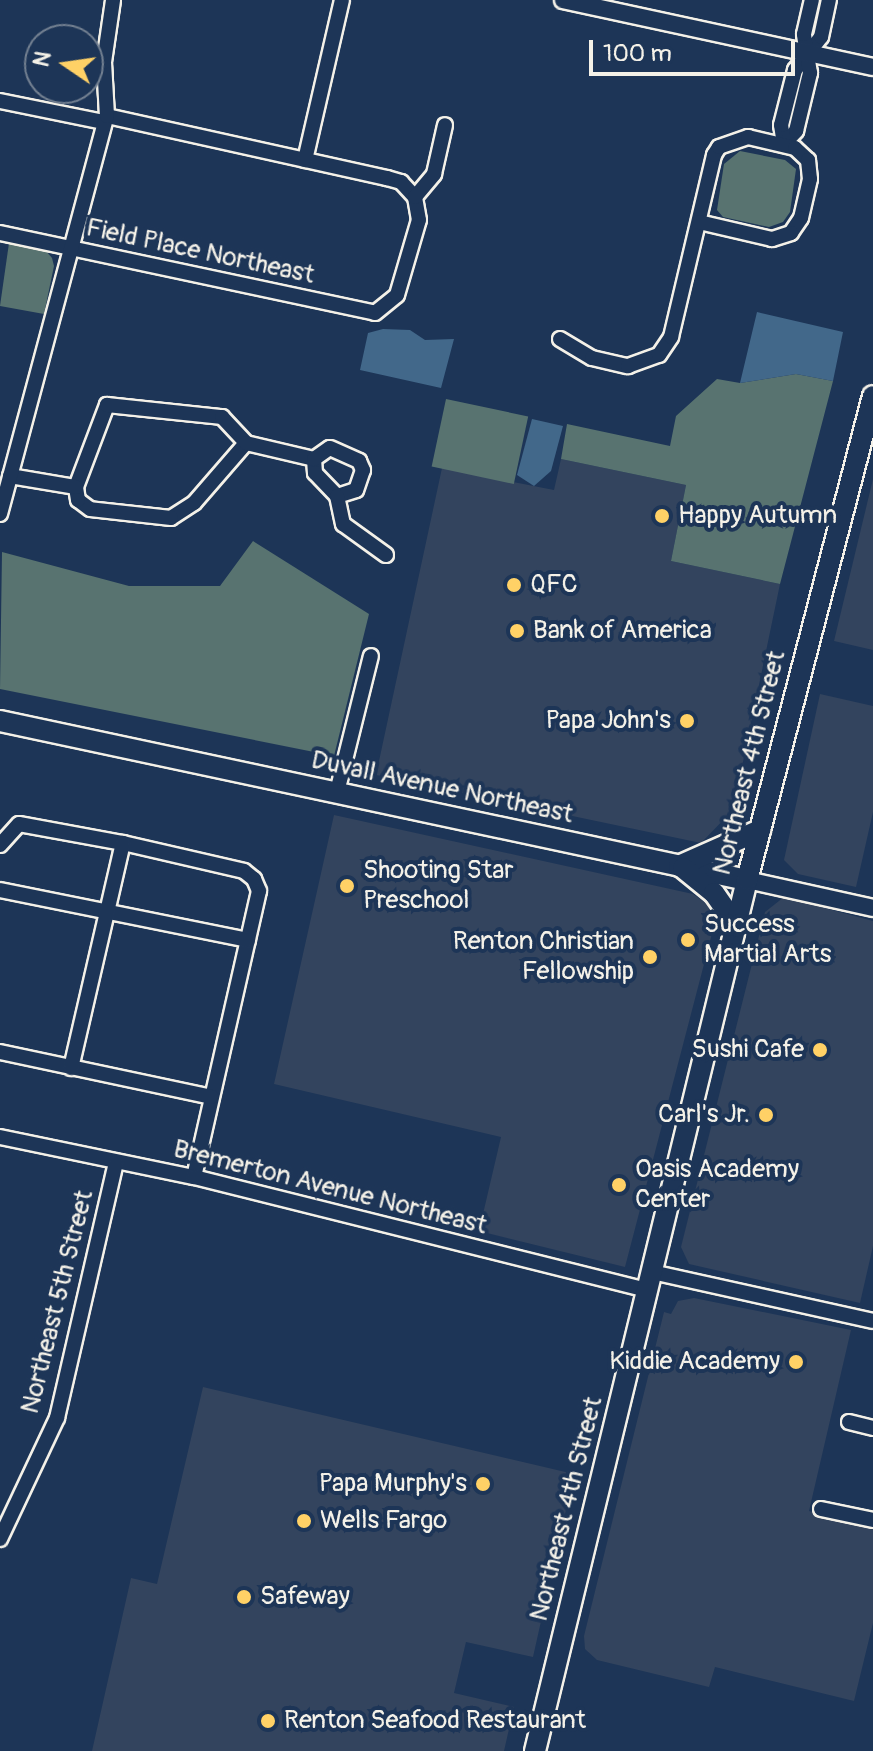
<!DOCTYPE html>
<style>
body{margin:0}
#map{position:relative;width:873px;height:1751px;overflow:hidden;background:#1d3557;font-family:Pangolin,sans-serif}
div>[style]{position:absolute}
[style*='--x']{left:calc(var(--x)*1px);top:calc(var(--y)*1px);width:calc(var(--w)*1px);rotate:calc(var(--a)*1deg)}
.built>*{inset:0;background:#33445e}
.green>*{inset:0;background:#587370;transform-origin:0 0}
.water>*{inset:0;background:#42688a}
.roads{filter:drop-shadow(2px 0 #f4f1e8) drop-shadow(-2px 0 #f4f1e8) drop-shadow(0 2px #f4f1e8) drop-shadow(0 -2px #f4f1e8)}
.minor>*{height:14px;margin:-7px;padding:0 7px;transform-origin:7px;border-radius:7px;background:#1d3557}
.tertiary>*{height:16px;margin:-8px;padding:0 8px;transform-origin:8px;border-radius:8px;background:#1d3557}
.secondary>*{height:20px;margin:-10px;padding:0 10px;transform-origin:10px;border-radius:10px;background:#1d3557}
.dots>*{width:22px;height:22px;translate:-50% -50%;box-sizing:border-box;border:4px solid #1d3557;border-radius:50%}
span{translate:-50% -50%;white-space:nowrap;text-align:center;line-height:1.15;-webkit-text-stroke:8px #1d3557;paint-order:stroke}
.street-label{font-size:26px;color:#f4f1e8}
.poi-label{font-size:26px;color:#f4f1e8}
.left{translate:0 -50%;text-align:left}
.right{translate:-100% -50%;text-align:right}
.north{position:absolute;left:24px;top:24px;width:80px;height:80px;box-sizing:border-box;background:#1d3557;border:2px solid #738091;border-radius:50%;rotate:283deg;font-size:22px;font-weight:700;line-height:32px;text-align:center;color:#f4f1e8}
.north::after{content:'';display:block;margin:auto;width:28px;height:36px;background:#ffd166;clip-path:polygon(50% 0,100% 100%,50% 72%,0 100%)}
.scale{position:absolute;left:589px;top:40px;width:206px;height:36px;box-sizing:border-box;border:4px solid #f4f1e8;border-top:0;padding-left:10px;font-size:24px;line-height:28px;white-space:nowrap;color:#f4f1e8;-webkit-text-stroke:6px #1d3557;paint-order:stroke}
</style>
<div id="map">
<div class="built">
<i style="clip-path:polygon(561px 459px,686px 485px,671px 561px,780px 584px,733px 810px,701px 843px,376px 775px,442px 468px,554px 490px)"></i>
<i style="clip-path:polygon(873px 479px,873px 650px,834px 641px)"></i>
<i style="clip-path:polygon(820px 694px,873px 706px,873px 812px,856px 887px,798px 874px,784px 860px)"></i>
<i style="clip-path:polygon(334px 815px,693px 894px,710px 906px,715px 922px,625px 1267px,479px 1231px,501px 1137px,274px 1084px)"></i>
<i style="clip-path:polygon(784px 897px,873px 921px,873px 1246px,860px 1303px,689px 1264px,681px 1247px,765px 912px)"></i>
<i style="clip-path:polygon(694px 1298px,851px 1330px,809px 1511px,873px 1527px,873px 1623px,854px 1701px,715px 1667px,709px 1687px,597px 1660px,585px 1649px,584px 1636px,664px 1312px,671px 1314px,678px 1301px)"></i>
<i style="clip-path:polygon(203px 1387px,574px 1474px,533px 1657px,466px 1642px,454px 1693px,514px 1707px,504px 1751px,92px 1751px,131px 1578px,157px 1584px)"></i>
</div>
<div class="green">
<i style="clip-path:polygon(740px 151px,785px 160px,796px 169px,790px 212px,783px 222px,769px 227px,723px 217px,717px 210px,724px 164px)"></i>
<i style="clip-path:polygon(9px 243px,46px 251px,52px 258px,54px 266px,44px 314px,0 306px)"></i>
<i style="clip-path:polygon(796px 374px,833px 381px,780px 584px,671px 561px,686px 485px,561px 459px,567px 424px,670px 446px,676px 416px,717px 379px,740px 383px)"></i>
<i style="left:446px;top:399px;width:84px;height:69px;rotate:12deg"></i>
<i style="clip-path:polygon(253px 541px,369px 614px,334px 756px,0 689px,2px 552px,129px 586px,220px 586px)"></i>
</div>
<div class="water">
<i style="clip-path:polygon(757px 312px,843px 332px,833px 381px,796px 374px,740px 383px)"></i>
<i style="clip-path:polygon(383px 329px,410px 330px,425px 340px,454px 339px,441px 388px,360px 370px,368px 333px)"></i>
<i style="clip-path:polygon(532px 419px,563px 426px,551px 471px,534px 486px,517px 475px)"></i>
</div>
<div class="roads">
<div class="minor">
<i style="--x:0;--y:101;--w:105;--a:11.5"></i>
<i style="--x:107;--y:116;--w:287;--a:12.5"></i>
<i style="--x:387;--y:178;--w:15;--a:16"></i>
<i style="--x:401;--y:182;--w:21;--a:47"></i>
<i style="--x:784;--y:144;--w:19;--a:-99"></i>
<i style="--x:781;--y:125;--w:57;--a:-75.7"></i>
<i style="--x:795;--y:70;--w:42;--a:-51.8"></i>
<i style="--x:821;--y:37;--w:38;--a:-78"></i>
<i style="--x:784;--y:144;--w:18;--a:-47"></i>
<i style="--x:796;--y:131;--w:60;--a:-76.4"></i>
<i style="--x:810;--y:73;--w:39;--a:-99"></i>
<i style="--x:804;--y:34;--w:35;--a:-77"></i>
<i style="--x:305;--y:160;--w:164;--a:-77"></i>
<i style="--x:0;--y:233;--w:383;--a:12"></i>
<i style="--x:375;--y:313;--w:28;--a:-39"></i>
<i style="--x:397;--y:295;--w:78;--a:-73.7"></i>
<i style="--x:419;--y:220;--w:23;--a:-100"></i>
<i style="--x:415;--y:197;--w:30;--a:-50"></i>
<i style="--x:434;--y:174;--w:50;--a:-77.3"></i>
<i style="--x:560;--y:339;--w:37;--a:31"></i>
<i style="--x:592;--y:358;--w:37;--a:13"></i>
<i style="--x:628;--y:366;--w:33;--a:-20"></i>
<i style="--x:659;--y:355;--w:22;--a:-56"></i>
<i style="--x:671;--y:337;--w:187;--a:-76.7"></i>
<i style="--x:714;--y:155;--w:9;--a:-58"></i>
<i style="--x:719;--y:147;--w:31;--a:-19"></i>
<i style="--x:748;--y:137;--w:48;--a:13.2"></i>
<i style="--x:795;--y:148;--w:18;--a:43"></i>
<i style="--x:808;--y:160;--w:19;--a:84"></i>
<i style="--x:810;--y:179;--w:40;--a:103"></i>
<i style="--x:801;--y:218;--w:18;--a:124"></i>
<i style="--x:791;--y:233;--w:20;--a:162"></i>
<i style="--x:772;--y:239;--w:75;--a:-166.9"></i>
<i style="--x:246;--y:443;--w:79;--a:130.9"></i>
<i style="--x:194;--y:503;--w:27;--a:147"></i>
<i style="--x:171;--y:518;--w:81;--a:-173.7"></i>
<i style="--x:90;--y:509;--w:15;--a:-143"></i>
<i style="--x:78;--y:500;--w:13;--a:-99"></i>
<i style="--x:76;--y:487;--w:88;--a:-69.3"></i>
<i style="--x:107;--y:405;--w:116;--a:6"></i>
<i style="--x:222;--y:417;--w:35;--a:47"></i>
<i style="--x:246;--y:443;--w:70;--a:13.2"></i>
<i style="--x:314;--y:459;--w:14;--a:86"></i>
<i style="--x:315;--y:473;--w:32;--a:46"></i>
<i style="--x:314;--y:459;--w:19;--a:-35"></i>
<i style="--x:330;--y:448;--w:32;--a:24"></i>
<i style="--x:359;--y:461;--w:10;--a:66"></i>
<i style="--x:363;--y:470;--w:21;--a:109"></i>
<i style="--x:356;--y:490;--w:20;--a:162"></i>
<i style="--x:337;--y:496;--w:29;--a:78"></i>
<i style="--x:343;--y:524;--w:53;--a:35.8"></i>
<i style="--x:10;--y:476;--w:67;--a:9.5"></i>
<i style="--x:0;--y:514;--w:412;--a:-75"></i>
<i style="--x:107;--y:116;--w:54;--a:-93.2"></i>
<i style="--x:104;--y:62;--w:63;--a:-81.7"></i>
<i style="--x:337;--y:792;--w:140;--a:-76"></i>
<i style="--x:0;--y:845;--w:28;--a:-48"></i>
<i style="--x:19;--y:824;--w:106;--a:10.4"></i>
<i style="--x:123;--y:843;--w:124;--a:13"></i>
<i style="--x:244;--y:871;--w:13;--a:39"></i>
<i style="--x:254;--y:879;--w:13;--a:67"></i>
<i style="--x:259;--y:891;--w:293;--a:102.8"></i>
<i style="--x:0;--y:890;--w:253;--a:11.4"></i>
<i style="--x:0;--y:1052;--w:216;--a:12"></i>
<i style="--x:71;--y:1068;--w:231;--a:-77"></i>
<i style="--x:0;--y:1137;--w:198;--a:11.7"></i>
<i style="--x:194;--y:1177;--w:467;--a:14"></i>
<i style="--x:652;--y:1272;--w:226;--a:12.5"></i>
<i style="--x:849;--y:1422;--w:25;--a:14"></i>
<i style="--x:821;--y:1509;--w:53;--a:11.9"></i>
<i style="--x:0;--y:1539;--w:134;--a:-64.8"></i>
<i style="--x:57;--y:1418;--w:262;--a:-77"></i>
</div>
<div class="tertiary">
<i style="--x:563;--y:0;--w:317;--a:12.2"></i>
<i style="--x:747;--y:880;--w:129;--a:12.5"></i>
</div>
<div class="secondary">
<i style="--x:0;--y:721;--w:764;--a:12.02"></i>
<i style="--x:679;--y:866;--w:89;--a:-24"></i>
<i style="--x:683;--y:868;--w:40;--a:39"></i>
<i style="--x:714;--y:893;--w:38;--a:55"></i>
<i style="--x:535;--y:1751;--w:896;--a:-76.32"></i>
<i style="--x:747;--y:880;--w:500;--a:-75.41"></i>
</div>
</div>
<div class="dots">
<i style="left:662px;top:516px;background:#ffd166"></i>
<i style="left:514px;top:585px;background:#ffd166"></i>
<i style="left:517px;top:631px;background:#ffd166"></i>
<i style="left:687px;top:721px;background:#ffd166"></i>
<i style="left:347px;top:886px;background:#ffd166"></i>
<i style="left:688px;top:940px;background:#ffd166"></i>
<i style="left:650px;top:957px;background:#ffd166"></i>
<i style="left:820px;top:1050px;background:#ffd166"></i>
<i style="left:766px;top:1115px;background:#ffd166"></i>
<i style="left:619px;top:1185px;background:#ffd166"></i>
<i style="left:796px;top:1362px;background:#ffd166"></i>
<i style="left:483px;top:1484px;background:#ffd166"></i>
<i style="left:304px;top:1521px;background:#ffd166"></i>
<i style="left:244px;top:1597px;background:#ffd166"></i>
<i style="left:268px;top:1721px;background:#ffd166"></i>
</div>
<div class="street-label">
<span style="left:200px;top:252px;rotate:12deg">Field Place Northeast</span>
<span style="left:750px;top:763px;rotate:-76deg">Northeast 4th Street</span>
<span style="left:442px;top:788px;rotate:12deg">Duvall Avenue Northeast</span>
<span style="left:330px;top:1188px;rotate:14deg">Bremerton Avenue Northeast</span>
<span style="left:58px;top:1302px;rotate:-76deg">Northeast 5th Street</span>
<span style="left:567px;top:1509px;rotate:-76deg">Northeast 4th Street</span>
</div>
<div class="poi-label">
<span class="left" style="left:678px;top:516px">Happy Autumn</span>
<span class="left" style="left:530px;top:585px">QFC</span>
<span class="left" style="left:533px;top:631px">Bank of America</span>
<span class="right" style="left:671px;top:721px">Papa John's</span>
<span class="left" style="left:363px;top:886px">Shooting Star<br>Preschool</span>
<span class="left" style="left:704px;top:940px">Success<br>Martial Arts</span>
<span class="right" style="left:634px;top:957px">Renton Christian<br>Fellowship</span>
<span class="right" style="left:804px;top:1050px">Sushi Cafe</span>
<span class="right" style="left:750px;top:1115px">Carl's Jr.</span>
<span class="left" style="left:635px;top:1185px">Oasis Academy<br>Center</span>
<span class="right" style="left:780px;top:1362px">Kiddie Academy</span>
<span class="right" style="left:467px;top:1484px">Papa Murphy's</span>
<span class="left" style="left:320px;top:1521px">Wells Fargo</span>
<span class="left" style="left:260px;top:1597px">Safeway</span>
<span class="left" style="left:284px;top:1721px">Renton Seafood Restaurant</span>
</div>
<div class="north">N</div>
<div class="scale">100 m</div>
</div>
